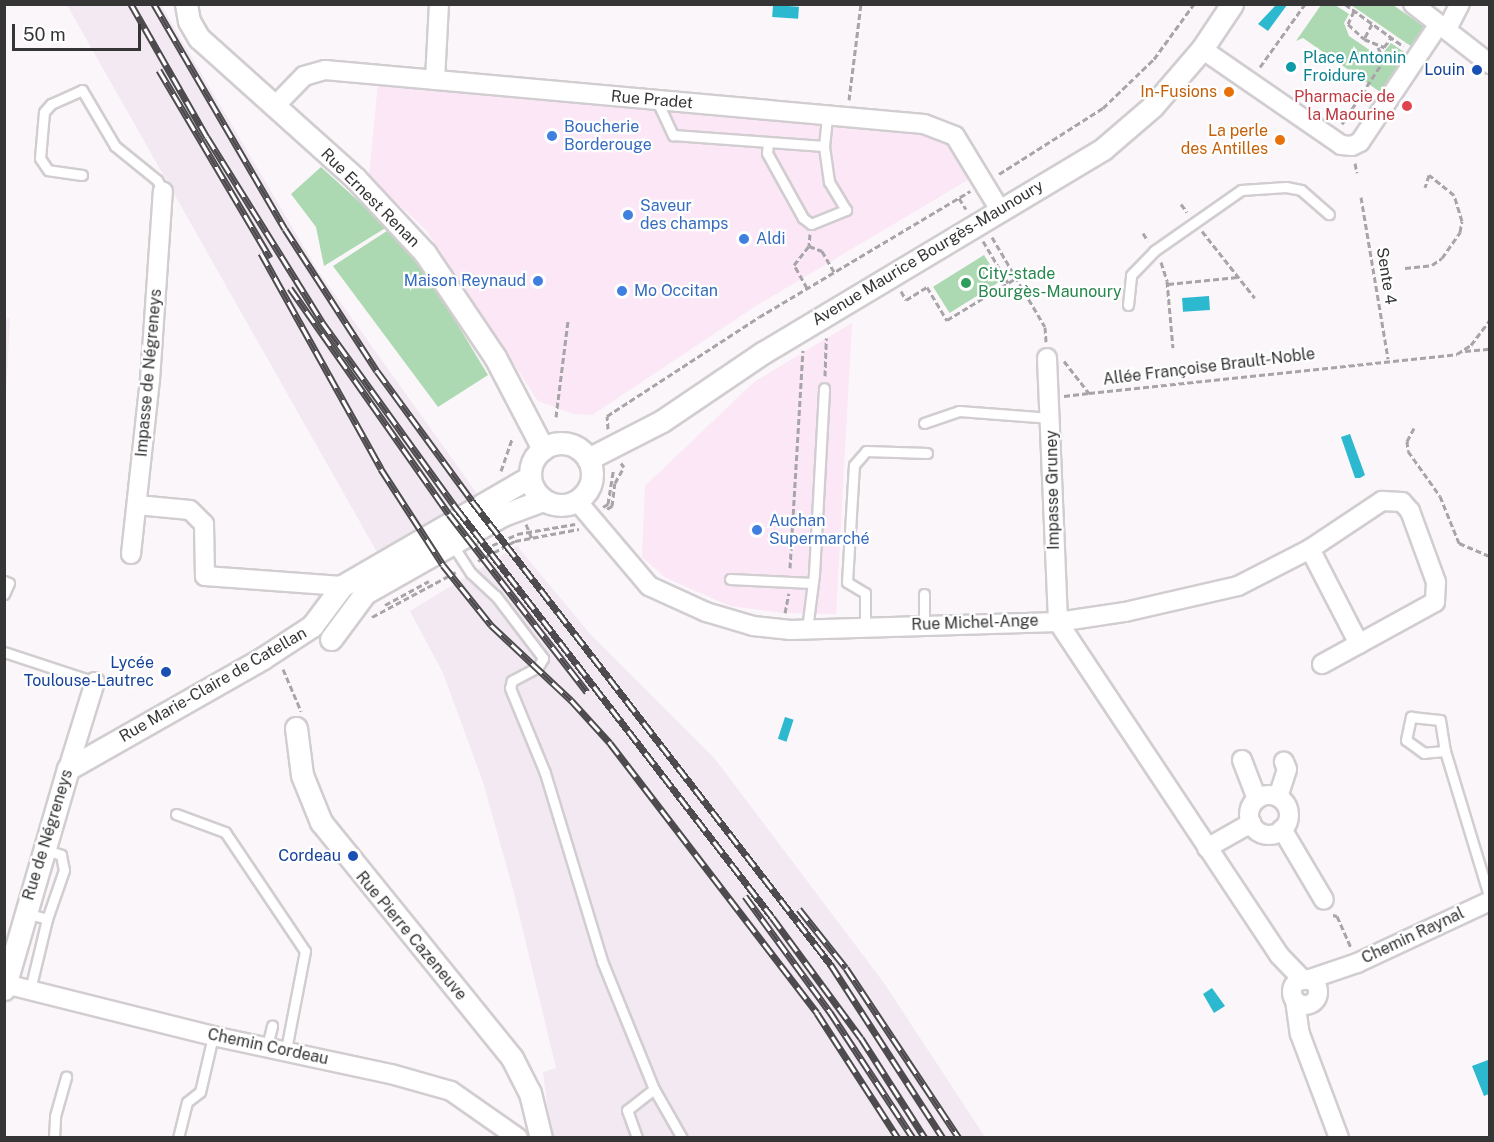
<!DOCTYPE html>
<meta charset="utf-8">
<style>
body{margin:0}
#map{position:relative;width:1494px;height:1142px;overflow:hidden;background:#faf6fa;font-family:"Public Sans",sans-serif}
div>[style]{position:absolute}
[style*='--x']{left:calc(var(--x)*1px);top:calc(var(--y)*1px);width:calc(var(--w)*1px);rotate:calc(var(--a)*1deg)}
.commercial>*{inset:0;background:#fbe7f6}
.built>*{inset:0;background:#f3e9f3}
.green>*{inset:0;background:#add9b2;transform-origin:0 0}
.water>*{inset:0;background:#2cb9d0;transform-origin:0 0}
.path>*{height:3px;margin-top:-1.5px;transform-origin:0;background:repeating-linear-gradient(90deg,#a7a5a7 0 6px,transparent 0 9px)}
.roads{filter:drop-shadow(2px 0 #d1cdd0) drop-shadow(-2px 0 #d1cdd0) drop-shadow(0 2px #d1cdd0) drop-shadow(0 -2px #d1cdd0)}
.service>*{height:9px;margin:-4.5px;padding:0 4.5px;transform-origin:4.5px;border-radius:4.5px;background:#fff}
.minor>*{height:18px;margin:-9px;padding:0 9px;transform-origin:9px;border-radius:9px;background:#fff}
.minor>.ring{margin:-9px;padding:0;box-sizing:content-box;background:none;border:18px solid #fff;border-radius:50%}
.tertiary>*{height:21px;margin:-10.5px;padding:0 10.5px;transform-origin:10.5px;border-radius:10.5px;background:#fff}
.tertiary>.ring{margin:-10.5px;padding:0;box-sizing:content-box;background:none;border:21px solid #fff;border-radius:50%}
.rail>*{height:7px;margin-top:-3.5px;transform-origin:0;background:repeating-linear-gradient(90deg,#fff 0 14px,#4d4b4d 0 28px);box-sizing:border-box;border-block:2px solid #4d4b4d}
.dots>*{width:16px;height:16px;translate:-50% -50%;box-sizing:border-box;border:3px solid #fff;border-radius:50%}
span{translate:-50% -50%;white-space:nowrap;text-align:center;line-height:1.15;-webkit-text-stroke:4.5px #fff;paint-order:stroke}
.culture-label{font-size:16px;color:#0d838f}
.left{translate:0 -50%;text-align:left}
.transit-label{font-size:16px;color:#164399}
.right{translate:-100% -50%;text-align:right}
.food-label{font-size:16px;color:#c56008}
.health-label{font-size:16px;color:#be3a42}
.street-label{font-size:16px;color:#363536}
.shop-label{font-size:16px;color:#366cbe}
.leisure-label{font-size:16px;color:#27864d}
.frame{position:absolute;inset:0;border:6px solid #363536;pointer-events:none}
.scale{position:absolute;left:12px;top:24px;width:129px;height:27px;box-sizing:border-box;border:3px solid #363536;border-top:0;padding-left:8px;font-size:18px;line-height:21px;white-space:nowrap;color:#363536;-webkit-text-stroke:4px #fff;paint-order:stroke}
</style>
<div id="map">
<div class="commercial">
<i style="clip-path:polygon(378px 83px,918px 130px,948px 139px,973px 177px,754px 307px,592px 415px,574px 414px,538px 401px,426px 230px,369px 176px)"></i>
<i style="clip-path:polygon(852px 323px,836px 614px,782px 613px,730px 606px,666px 578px,642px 557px,645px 486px,754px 382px)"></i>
</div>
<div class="built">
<i style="clip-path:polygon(67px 5px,161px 5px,318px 271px,478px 495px,377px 552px)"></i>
<i style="clip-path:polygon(10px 318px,7px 376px,5px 404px,5px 320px)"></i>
<i style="clip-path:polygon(517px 546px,591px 635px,715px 759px,884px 983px,985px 1137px,551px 1137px,543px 1072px,556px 1068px,513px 889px,483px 782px,443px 673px,410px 611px)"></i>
</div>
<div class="green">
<i style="clip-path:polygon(1321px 5px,1335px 5px,1349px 14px,1344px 23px,1349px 36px,1380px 57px,1391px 43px,1410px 56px,1383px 94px,1303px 38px,1296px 41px)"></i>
<i style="clip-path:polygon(1351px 5px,1393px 5px,1429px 30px,1415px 49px)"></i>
<i style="clip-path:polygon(321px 167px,387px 227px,324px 266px,316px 227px,291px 194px)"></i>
<i style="clip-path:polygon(390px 229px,433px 284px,488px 375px,438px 407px,333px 266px)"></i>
<i style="left:984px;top:255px;width:31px;height:60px;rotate:58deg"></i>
</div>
<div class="water">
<i style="left:773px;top:5px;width:26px;height:12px;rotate:4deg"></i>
<i style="clip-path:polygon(1276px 5px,1287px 5px,1268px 31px,1258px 24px)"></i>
<i style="left:1209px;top:296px;width:14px;height:27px;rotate:86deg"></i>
<i style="clip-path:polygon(1350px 434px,1365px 475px,1360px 478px,1355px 478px,1341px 437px)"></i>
<i style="left:785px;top:717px;width:9px;height:23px;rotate:18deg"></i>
<i style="clip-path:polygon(1212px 988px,1225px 1006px,1214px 1013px,1203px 994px)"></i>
<i style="clip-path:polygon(1488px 1060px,1489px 1094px,1484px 1096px,1472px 1066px)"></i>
</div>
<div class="path">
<i style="--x:1345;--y:4;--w:72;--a:35.9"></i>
<i style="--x:1354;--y:11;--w:14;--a:115"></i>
<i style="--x:1348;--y:24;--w:22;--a:43"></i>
<i style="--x:1372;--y:24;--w:17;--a:118"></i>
<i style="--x:1364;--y:39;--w:22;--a:22"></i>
<i style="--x:1384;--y:47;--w:11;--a:-52"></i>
<i style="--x:1260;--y:67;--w:77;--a:-54.5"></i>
<i style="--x:849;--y:100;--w:97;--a:-82.9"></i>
<i style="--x:1342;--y:124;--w:77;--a:-56.7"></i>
<i style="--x:1384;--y:60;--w:14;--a:-115"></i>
<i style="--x:1355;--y:163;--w:10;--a:79"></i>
<i style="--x:999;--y:174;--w:123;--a:-32.4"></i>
<i style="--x:1103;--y:108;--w:71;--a:-43.9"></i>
<i style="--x:1154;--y:59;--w:68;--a:-54"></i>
<i style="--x:1361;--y:197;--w:164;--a:80.5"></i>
<i style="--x:959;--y:198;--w:13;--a:58"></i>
<i style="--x:1181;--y:204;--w:10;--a:53"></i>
<i style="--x:1202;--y:231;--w:85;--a:51.7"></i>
<i style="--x:1143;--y:233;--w:9;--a:58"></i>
<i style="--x:810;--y:234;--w:12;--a:95"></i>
<i style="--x:809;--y:246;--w:14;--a:21"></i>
<i style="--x:822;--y:251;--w:24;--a:60"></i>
<i style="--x:992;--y:237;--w:104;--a:59.5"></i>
<i style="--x:1045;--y:327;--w:15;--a:86"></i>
<i style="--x:983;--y:241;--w:49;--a:59.2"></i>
<i style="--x:1161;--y:262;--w:20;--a:72"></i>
<i style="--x:1167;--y:281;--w:67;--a:84.9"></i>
<i style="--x:1405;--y:268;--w:27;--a:-6"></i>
<i style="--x:1432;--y:265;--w:12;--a:-35"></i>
<i style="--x:1442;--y:258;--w:32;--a:-55"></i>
<i style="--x:1460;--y:232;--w:11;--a:-80"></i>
<i style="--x:1462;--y:221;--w:27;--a:-107"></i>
<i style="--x:1454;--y:195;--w:32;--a:-141"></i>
<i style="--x:1429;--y:175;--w:13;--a:108"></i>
<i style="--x:1168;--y:284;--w:70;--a:-5.7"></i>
<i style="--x:807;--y:288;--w:26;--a:-119"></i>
<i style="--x:794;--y:265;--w:24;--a:-52"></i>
<i style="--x:901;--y:291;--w:10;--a:61"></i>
<i style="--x:906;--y:300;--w:25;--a:-32"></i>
<i style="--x:927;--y:287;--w:39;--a:59"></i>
<i style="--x:947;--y:320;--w:81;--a:-31.3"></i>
<i style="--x:1465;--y:351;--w:25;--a:-5"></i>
<i style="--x:1064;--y:361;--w:41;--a:52"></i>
<i style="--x:1089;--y:393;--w:370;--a:-6"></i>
<i style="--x:1457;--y:354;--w:17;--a:-33"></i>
<i style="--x:1471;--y:345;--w:31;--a:-53"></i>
<i style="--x:825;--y:376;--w:38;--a:-88"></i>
<i style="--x:1064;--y:396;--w:25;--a:-7"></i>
<i style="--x:556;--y:417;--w:98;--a:-82.9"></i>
<i style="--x:1414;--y:428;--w:15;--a:118"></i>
<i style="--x:1407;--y:441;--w:10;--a:84"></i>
<i style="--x:1408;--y:451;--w:55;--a:54.6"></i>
<i style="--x:1440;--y:496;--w:51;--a:68"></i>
<i style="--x:1459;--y:543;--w:34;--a:23"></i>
<i style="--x:608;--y:429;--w:13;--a:-94"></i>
<i style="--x:607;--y:416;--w:181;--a:-33.1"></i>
<i style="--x:759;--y:317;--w:246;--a:-30.8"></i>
<i style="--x:501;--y:471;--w:36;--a:-71"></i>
<i style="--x:603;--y:507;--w:6;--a:-31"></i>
<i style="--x:608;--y:504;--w:36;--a:-81"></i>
<i style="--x:607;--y:509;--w:6;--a:-31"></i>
<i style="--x:612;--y:506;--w:23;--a:-83"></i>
<i style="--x:615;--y:483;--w:18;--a:-61"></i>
<i style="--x:624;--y:467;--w:5;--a:-127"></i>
<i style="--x:526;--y:524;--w:16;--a:68"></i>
<i style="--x:781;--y:534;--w:22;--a:3"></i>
<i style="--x:484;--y:549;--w:36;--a:-24"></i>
<i style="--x:517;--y:534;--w:59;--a:-9.8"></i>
<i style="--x:478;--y:561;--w:42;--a:-28.4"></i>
<i style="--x:515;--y:541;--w:65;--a:-10.6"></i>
<i style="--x:790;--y:568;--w:218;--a:-86.6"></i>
<i style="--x:385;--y:605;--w:50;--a:-28.6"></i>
<i style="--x:785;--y:613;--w:20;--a:-79"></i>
<i style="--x:372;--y:617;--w:95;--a:-28.2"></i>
<i style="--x:283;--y:669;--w:46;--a:66.8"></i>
<i style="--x:1333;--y:915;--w:4;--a:14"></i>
<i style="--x:1337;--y:916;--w:34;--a:66"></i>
</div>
<div class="roads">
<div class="service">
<i style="--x:657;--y:101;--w:38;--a:65"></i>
<i style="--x:673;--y:135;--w:151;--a:4.2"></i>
<i style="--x:824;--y:146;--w:31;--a:-84"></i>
<i style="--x:768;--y:142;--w:11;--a:95"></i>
<i style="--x:767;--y:153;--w:74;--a:61"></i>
<i style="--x:803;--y:218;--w:10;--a:37"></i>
<i style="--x:811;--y:224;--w:38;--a:-22"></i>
<i style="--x:846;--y:210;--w:33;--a:-121"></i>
<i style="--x:829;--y:182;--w:36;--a:-98"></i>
<i style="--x:82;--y:175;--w:34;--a:-172"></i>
<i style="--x:48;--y:170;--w:14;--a:-124"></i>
<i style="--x:40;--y:158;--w:46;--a:-85"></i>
<i style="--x:44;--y:112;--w:11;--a:-49"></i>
<i style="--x:51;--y:104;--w:34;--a:-24"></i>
<i style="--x:82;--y:90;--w:65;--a:59.5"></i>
<i style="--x:115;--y:146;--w:54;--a:39"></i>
<i style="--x:157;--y:180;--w:13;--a:61"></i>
<i style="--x:1128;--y:305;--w:30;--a:-84"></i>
<i style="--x:1131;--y:275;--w:33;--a:-46"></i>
<i style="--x:1154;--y:251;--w:106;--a:-35"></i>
<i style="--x:1241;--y:190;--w:45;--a:-3.8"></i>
<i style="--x:1286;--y:187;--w:15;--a:11"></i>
<i style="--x:1301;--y:190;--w:37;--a:41"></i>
<i style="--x:924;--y:423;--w:37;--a:-19"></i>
<i style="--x:959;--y:411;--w:92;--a:4.4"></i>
<i style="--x:452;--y:544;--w:35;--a:57"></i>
<i style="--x:471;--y:573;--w:34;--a:43"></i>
<i style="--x:496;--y:596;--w:78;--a:52.8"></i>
<i style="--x:543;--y:658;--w:10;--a:119"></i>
<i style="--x:538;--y:667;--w:30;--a:152"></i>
<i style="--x:512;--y:681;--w:7;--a:106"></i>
<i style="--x:510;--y:688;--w:92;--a:67.6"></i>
<i style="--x:545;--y:773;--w:196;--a:73.1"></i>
<i style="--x:602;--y:961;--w:138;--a:67.9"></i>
<i style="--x:654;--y:1089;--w:34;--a:142"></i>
<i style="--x:627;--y:1110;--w:30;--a:70"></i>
<i style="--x:730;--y:579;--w:82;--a:2.8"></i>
<i style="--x:4;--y:581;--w:5;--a:22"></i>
<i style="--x:9;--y:583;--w:12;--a:114"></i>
<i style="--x:924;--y:624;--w:30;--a:-90"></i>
<i style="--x:865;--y:627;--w:34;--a:-90"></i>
<i style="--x:865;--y:593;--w:21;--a:-149"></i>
<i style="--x:847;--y:582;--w:117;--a:-86.6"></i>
<i style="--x:854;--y:465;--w:18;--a:-49"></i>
<i style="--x:866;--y:451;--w:61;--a:1.9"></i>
<i style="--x:807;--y:629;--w:55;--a:-82.7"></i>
<i style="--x:814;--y:574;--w:186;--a:-86.9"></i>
<i style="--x:4;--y:652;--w:96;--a:18.2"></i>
<i style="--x:1445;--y:751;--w:21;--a:175"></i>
<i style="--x:1424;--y:753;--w:22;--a:-144"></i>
<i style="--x:1406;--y:740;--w:24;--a:-78"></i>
<i style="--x:1411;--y:717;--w:29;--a:6"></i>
<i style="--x:1440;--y:720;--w:31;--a:81"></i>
<i style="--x:1445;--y:751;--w:155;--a:73.1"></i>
<i style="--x:176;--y:814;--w:52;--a:20.2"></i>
<i style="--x:225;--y:832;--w:143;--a:56.1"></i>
<i style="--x:305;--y:951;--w:101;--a:100.9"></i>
<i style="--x:43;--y:849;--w:19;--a:18"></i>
<i style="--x:61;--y:855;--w:15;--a:79"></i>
<i style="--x:64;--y:870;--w:52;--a:109.1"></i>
<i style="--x:25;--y:913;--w:23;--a:15"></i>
<i style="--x:47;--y:919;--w:73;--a:103.5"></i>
<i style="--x:267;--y:1046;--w:21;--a:-76"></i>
<i style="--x:654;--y:1089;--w:56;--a:60.3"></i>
<i style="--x:54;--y:1138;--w:22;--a:-87"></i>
<i style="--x:55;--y:1116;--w:41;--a:-74.2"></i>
<i style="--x:178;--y:1138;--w:37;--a:-76"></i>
<i style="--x:187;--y:1102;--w:16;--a:-38"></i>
<i style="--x:200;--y:1092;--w:57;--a:-76.9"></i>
</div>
<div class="minor">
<i style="--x:1413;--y:4;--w:98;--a:37.9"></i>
<i style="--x:1447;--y:29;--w:28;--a:-63"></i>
<i style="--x:1202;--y:49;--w:169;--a:34.6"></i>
<i style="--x:1341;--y:145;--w:11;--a:5"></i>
<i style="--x:1352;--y:146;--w:9;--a:-27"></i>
<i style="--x:1360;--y:142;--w:142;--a:-56.2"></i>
<i style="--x:435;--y:80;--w:76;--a:-87"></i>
<i style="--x:274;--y:107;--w:43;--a:-45.9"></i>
<i style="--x:304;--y:76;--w:22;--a:-16"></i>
<i style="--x:325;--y:70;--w:601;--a:5.15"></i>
<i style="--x:924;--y:124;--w:33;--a:21"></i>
<i style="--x:955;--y:136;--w:87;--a:58.7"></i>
<i style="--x:1047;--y:358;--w:264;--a:87.6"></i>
<i style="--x:1058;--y:622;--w:68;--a:-8.5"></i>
<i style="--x:1125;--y:612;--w:116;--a:-13"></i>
<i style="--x:1238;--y:586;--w:81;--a:-27.2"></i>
<i style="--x:1310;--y:549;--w:87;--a:-33.7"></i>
<i style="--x:1382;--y:501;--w:20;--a:3"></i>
<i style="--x:1402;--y:502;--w:12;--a:48"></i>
<i style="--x:1410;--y:511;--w:76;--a:69.9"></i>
<i style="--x:1436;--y:582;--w:20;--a:93"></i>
<i style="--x:1435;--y:602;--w:129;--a:151.2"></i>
<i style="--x:577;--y:501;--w:111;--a:49.7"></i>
<i style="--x:649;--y:586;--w:63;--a:24.5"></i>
<i style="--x:706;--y:612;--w:49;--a:16.6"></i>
<i style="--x:753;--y:626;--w:38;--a:6"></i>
<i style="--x:791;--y:630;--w:267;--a:-1.7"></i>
<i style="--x:1058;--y:622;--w:400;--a:56.4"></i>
<i style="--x:1279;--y:955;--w:35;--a:46"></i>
<i style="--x:137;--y:505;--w:53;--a:5.4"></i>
<i style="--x:190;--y:510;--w:20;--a:45"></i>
<i style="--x:204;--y:524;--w:52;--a:88.9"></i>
<i style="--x:205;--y:576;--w:137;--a:4.2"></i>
<i style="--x:1310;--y:549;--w:107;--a:62.7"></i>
<i style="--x:131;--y:554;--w:175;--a:-83.8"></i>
<i style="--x:150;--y:380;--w:189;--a:-86.1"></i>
<i style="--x:1242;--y:760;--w:42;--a:69"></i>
<i style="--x:68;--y:769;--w:91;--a:-72.8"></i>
<i class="ring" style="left:1249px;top:795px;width:22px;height:22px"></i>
<i style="--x:1278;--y:797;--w:29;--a:-72"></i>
<i style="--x:1287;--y:769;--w:8;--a:-113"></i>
<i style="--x:1282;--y:829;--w:82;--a:59.4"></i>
<i style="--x:1207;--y:848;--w:51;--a:-29.6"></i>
<i class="ring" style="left:1292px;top:979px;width:8px;height:8px"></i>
<i style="--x:1307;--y:980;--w:53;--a:-18.8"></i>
<i style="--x:1357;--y:963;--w:147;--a:-25"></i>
<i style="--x:5;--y:984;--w:214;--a:14"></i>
<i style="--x:213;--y:1036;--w:182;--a:12.1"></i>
<i style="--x:391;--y:1074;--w:62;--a:15.8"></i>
<i style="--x:451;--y:1091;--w:82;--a:35"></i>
<i style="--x:1295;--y:1000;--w:34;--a:82"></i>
<i style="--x:1300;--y:1034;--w:111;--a:69.4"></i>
</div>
<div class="tertiary">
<i style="--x:186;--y:4;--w:17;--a:80"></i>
<i style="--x:189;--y:21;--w:20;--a:60"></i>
<i style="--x:199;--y:38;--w:211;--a:41.9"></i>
<i style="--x:356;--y:179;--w:101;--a:47"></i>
<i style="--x:425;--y:253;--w:125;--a:56.1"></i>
<i style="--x:495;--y:357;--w:104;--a:62.4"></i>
<i class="ring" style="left:530px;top:443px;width:41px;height:41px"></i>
<i style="--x:588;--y:459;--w:83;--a:-27.2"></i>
<i style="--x:662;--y:421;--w:123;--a:-34.1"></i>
<i style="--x:764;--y:352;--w:395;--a:-30.9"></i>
<i style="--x:1103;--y:149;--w:66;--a:-40.7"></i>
<i style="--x:1153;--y:106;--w:75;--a:-49.3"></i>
<i style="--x:1202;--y:49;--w:54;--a:-56.3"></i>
<i style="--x:331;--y:639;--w:57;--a:-53.5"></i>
<i style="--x:365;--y:593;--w:159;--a:-29.5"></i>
<i style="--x:503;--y:515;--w:43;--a:-20.6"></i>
<i style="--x:296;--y:728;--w:47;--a:82.7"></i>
<i style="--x:302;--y:775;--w:51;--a:68"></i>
<i style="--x:321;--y:822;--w:304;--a:51"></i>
<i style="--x:512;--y:1058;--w:39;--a:63"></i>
<i style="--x:530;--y:1093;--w:46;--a:76.3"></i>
<i style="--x:4;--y:989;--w:229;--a:-73.8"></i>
<i style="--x:68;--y:769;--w:224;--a:-29.6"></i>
<i style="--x:263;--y:658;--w:59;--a:-33.1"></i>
<i style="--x:312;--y:626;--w:50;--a:-53.1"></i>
<i style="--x:342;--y:586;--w:217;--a:-30.1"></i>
</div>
</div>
<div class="rail">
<i style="--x:131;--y:4;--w:153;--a:60.3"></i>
<i style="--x:207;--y:137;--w:218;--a:58.1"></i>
<i style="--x:322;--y:322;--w:231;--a:54.2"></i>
<i style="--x:457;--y:509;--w:515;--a:52.33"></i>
<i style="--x:772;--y:917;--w:150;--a:53.7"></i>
<i style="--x:861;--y:1038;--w:119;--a:57.4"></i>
<i style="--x:154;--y:4;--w:260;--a:59.8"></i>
<i style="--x:285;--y:229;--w:169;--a:57.1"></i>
<i style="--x:377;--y:371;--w:161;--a:53.8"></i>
<i style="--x:472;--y:501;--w:587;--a:52.27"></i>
<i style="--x:831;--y:965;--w:206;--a:57.1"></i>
<i style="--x:159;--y:70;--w:218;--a:59.4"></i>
<i style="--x:261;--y:253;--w:247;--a:60.9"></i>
<i style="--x:381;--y:469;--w:114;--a:57.1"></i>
<i style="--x:443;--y:565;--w:77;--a:51.3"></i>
<i style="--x:491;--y:625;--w:110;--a:43.2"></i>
<i style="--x:571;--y:700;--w:58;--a:47.8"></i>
<i style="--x:610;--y:743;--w:340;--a:52.5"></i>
<i style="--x:817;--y:1013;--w:149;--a:57.1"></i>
<i style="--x:290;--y:288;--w:276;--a:54.9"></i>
<i style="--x:449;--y:514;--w:225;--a:52.2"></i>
<i style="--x:745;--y:896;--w:144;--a:53.8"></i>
<i style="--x:830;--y:1012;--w:151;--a:56.6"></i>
<i style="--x:799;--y:909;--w:75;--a:51.5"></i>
<i style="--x:846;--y:968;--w:204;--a:56.4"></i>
</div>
<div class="dots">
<i style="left:1291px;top:67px;background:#0f9aa8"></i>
<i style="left:1477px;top:70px;background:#1a4fb4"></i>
<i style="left:1229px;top:92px;background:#e8710a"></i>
<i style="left:1407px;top:106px;background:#e0444e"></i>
<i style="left:552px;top:136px;background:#3f7fe0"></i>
<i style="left:1280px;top:140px;background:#e8710a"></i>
<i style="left:628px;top:215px;background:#3f7fe0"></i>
<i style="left:744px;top:239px;background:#3f7fe0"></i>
<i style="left:538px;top:281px;background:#3f7fe0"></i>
<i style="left:966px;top:283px;background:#2e9e5b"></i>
<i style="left:622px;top:291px;background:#3f7fe0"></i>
<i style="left:757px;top:530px;background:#3f7fe0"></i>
<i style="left:166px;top:672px;background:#1a4fb4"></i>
<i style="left:353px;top:856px;background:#1a4fb4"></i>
</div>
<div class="culture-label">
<span class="left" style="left:1303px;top:67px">Place Antonin<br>Froidure</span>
</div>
<div class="transit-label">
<span class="right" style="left:1465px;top:70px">Louin</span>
<span class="right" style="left:154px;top:672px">Lycée<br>Toulouse-Lautrec</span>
<span class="right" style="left:341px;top:856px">Cordeau</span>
</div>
<div class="food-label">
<span class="right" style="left:1217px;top:92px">In-Fusions</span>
<span class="right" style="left:1268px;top:140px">La perle<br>des Antilles</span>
</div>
<div class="health-label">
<span class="right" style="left:1395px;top:106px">Pharmacie de<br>la Maourine</span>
</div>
<div class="street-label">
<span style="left:652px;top:100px;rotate:5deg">Rue Pradet</span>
<span style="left:370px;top:198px;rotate:45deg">Rue Ernest Renan</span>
<span style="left:928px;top:253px;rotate:-31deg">Avenue Maurice Bourgès-Maunoury</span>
<span style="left:1386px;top:276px;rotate:81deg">Sente 4</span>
<span style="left:1209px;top:367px;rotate:-7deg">Allée Françoise Brault-Noble</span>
<span style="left:149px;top:373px;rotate:-85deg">Impasse de Négreneys</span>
<span style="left:1053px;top:490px;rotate:-91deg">Impasse Gruney</span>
<span style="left:975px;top:623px;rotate:-2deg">Rue Michel-Ange</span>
<span style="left:213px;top:685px;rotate:-30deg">Rue Marie-Claire de Catellan</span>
<span style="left:48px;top:835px;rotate:-73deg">Rue de Négreneys</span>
<span style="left:411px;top:936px;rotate:50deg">Rue Pierre Cazeneuve</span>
<span style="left:1413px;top:936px;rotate:-25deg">Chemin Raynal</span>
<span style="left:268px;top:1047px;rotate:12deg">Chemin Cordeau</span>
</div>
<div class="shop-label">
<span class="left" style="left:564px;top:136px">Boucherie<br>Borderouge</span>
<span class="left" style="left:640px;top:215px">Saveur<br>des champs</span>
<span class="left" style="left:756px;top:239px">Aldi</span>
<span class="right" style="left:526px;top:281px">Maison Reynaud</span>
<span class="left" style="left:634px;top:291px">Mo Occitan</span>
<span class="left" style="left:769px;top:530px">Auchan<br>Supermarché</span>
</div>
<div class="leisure-label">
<span class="left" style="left:978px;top:283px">City-stade<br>Bourgès-Maunoury</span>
</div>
<div class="frame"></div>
<div class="scale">50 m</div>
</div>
